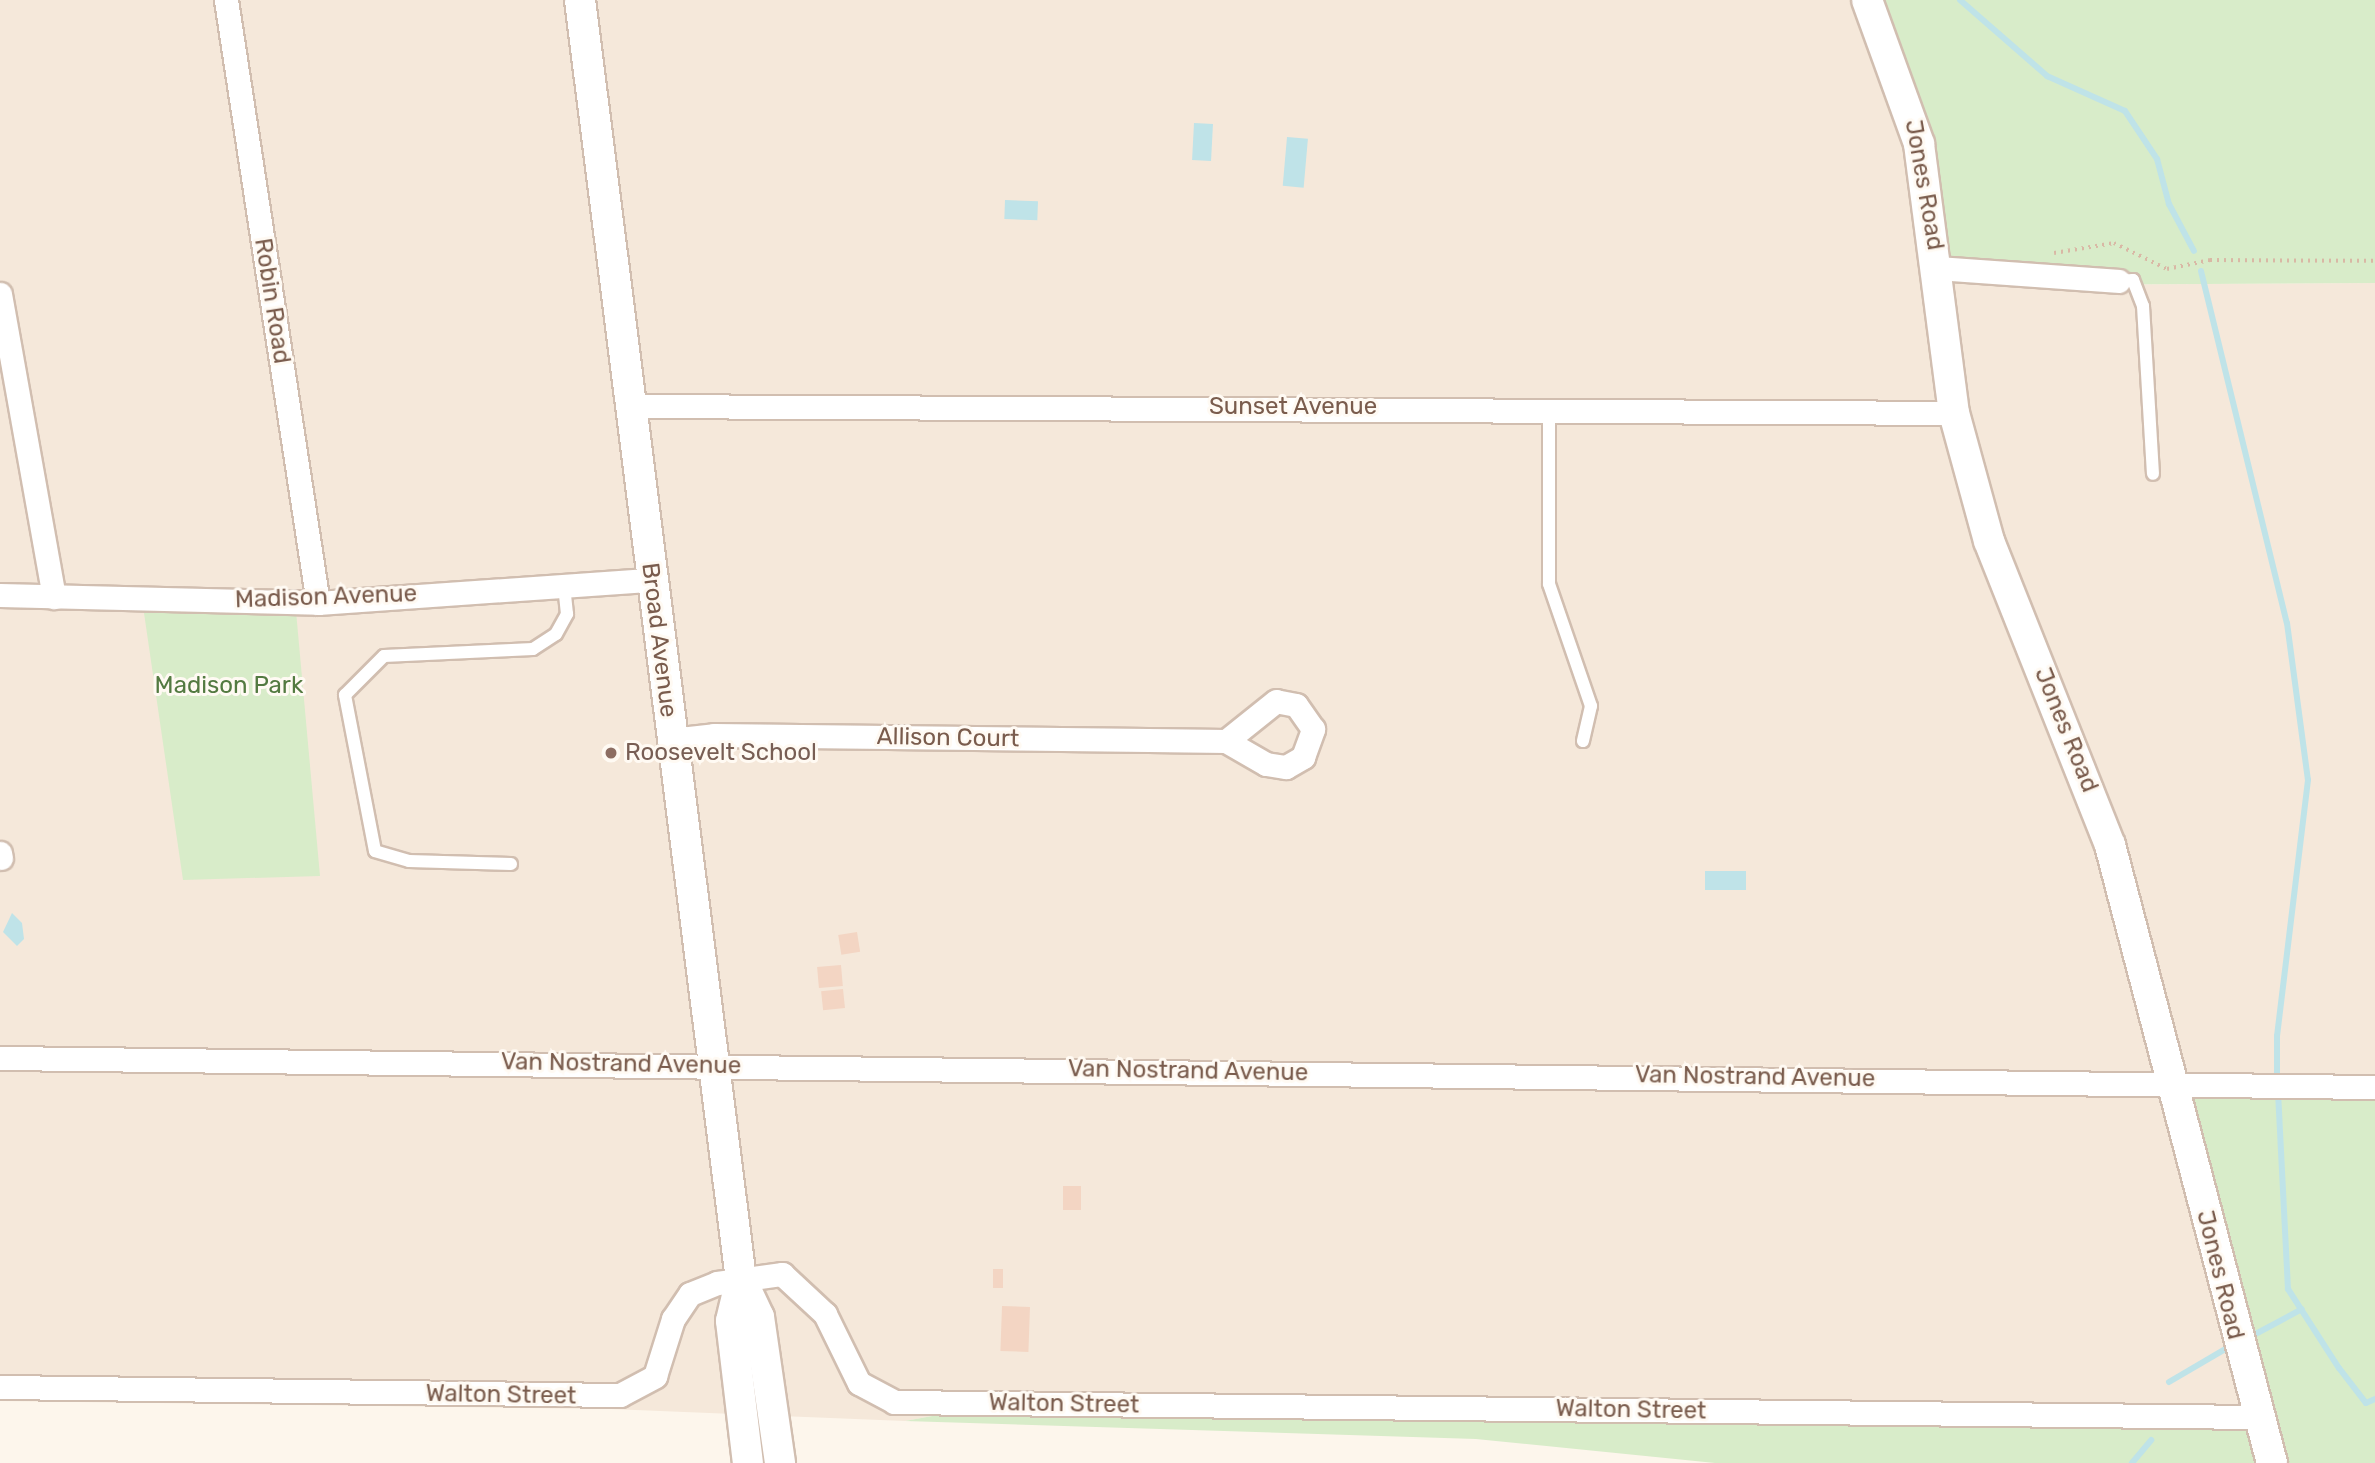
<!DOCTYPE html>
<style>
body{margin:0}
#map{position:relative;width:2375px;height:1463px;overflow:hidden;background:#fdf6ec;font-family:Rubik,sans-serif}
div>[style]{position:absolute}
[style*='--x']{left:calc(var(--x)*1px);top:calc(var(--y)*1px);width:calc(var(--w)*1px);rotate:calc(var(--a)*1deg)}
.residential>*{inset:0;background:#f5e8da}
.green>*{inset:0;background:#d8ecc9}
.water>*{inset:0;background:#bfe3e8;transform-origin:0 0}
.stream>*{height:6px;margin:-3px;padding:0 3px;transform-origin:3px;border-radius:3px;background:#bfe3e8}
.building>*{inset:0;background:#f3d5c3;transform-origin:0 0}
.path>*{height:3.5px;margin-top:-1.75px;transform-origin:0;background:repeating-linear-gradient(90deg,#d9b8a5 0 2px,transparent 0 7px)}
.roads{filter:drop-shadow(2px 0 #d1beb0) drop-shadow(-2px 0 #d1beb0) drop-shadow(0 2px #d1beb0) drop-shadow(0 -2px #d1beb0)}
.service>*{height:12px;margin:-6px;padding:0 6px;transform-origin:6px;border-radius:6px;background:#fff}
.minor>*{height:23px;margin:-11.5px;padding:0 11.5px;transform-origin:11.5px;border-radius:11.5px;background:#fff}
.tertiary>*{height:30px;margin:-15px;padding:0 15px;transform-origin:15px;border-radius:15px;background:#fff}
.dots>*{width:19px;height:19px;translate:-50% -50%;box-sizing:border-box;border:4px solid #fffaf3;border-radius:50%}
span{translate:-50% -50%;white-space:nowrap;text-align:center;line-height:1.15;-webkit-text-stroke:6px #fffaf3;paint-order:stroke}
.street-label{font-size:24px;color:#7a5c4d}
.park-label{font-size:24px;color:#537a41}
.education-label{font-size:24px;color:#785e54}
.left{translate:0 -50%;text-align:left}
</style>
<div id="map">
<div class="residential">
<i style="clip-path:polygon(0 0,1875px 0,2018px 285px,2375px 283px,2375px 1091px,2267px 1420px,997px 1404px,905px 1421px,611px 1409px,0 1401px)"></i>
</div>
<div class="green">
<i style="clip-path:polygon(1875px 0,2375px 0,2375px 283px,2018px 285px,1943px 273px)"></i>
<i style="clip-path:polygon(296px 611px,320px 876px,183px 880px,144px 613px)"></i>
<i style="clip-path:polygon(2166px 1083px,2375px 1091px,2375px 1463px,1715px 1463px,1476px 1439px,905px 1421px,997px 1404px,2267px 1420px)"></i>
</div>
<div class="water">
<i style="left:1194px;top:123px;width:19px;height:37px;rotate:3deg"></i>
<i style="left:1287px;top:137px;width:21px;height:49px;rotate:5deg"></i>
<i style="left:1005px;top:200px;width:33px;height:19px;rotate:2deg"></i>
<i style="left:1746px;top:871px;width:19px;height:41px;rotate:90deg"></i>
<i style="clip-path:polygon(12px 913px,22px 923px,24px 939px,17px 946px,3px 932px)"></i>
</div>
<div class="stream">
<i style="--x:1960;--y:0;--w:116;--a:41.1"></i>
<i style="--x:2047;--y:76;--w:85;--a:24.2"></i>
<i style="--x:2125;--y:111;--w:58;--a:56.3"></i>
<i style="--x:2157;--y:159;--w:47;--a:75.1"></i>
<i style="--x:2169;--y:204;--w:53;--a:62"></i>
<i style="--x:2201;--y:271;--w:362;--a:76.3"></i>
<i style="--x:2287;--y:623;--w:158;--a:82.4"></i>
<i style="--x:2308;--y:780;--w:258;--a:96.9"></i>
<i style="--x:2277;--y:1036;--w:45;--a:90"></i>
<i style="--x:2278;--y:1092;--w:197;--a:87.1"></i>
<i style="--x:2288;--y:1289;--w:94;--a:57.2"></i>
<i style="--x:2339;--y:1368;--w:44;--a:52.4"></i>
<i style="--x:2366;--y:1403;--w:10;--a:-24"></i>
<i style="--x:2248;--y:1338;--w:61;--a:-28.2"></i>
<i style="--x:2169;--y:1382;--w:73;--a:-30.4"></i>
<i style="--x:2132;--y:1463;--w:30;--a:-50"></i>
</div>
<div class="building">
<i style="left:857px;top:932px;width:20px;height:19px;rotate:81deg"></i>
<i style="left:841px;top:965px;width:21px;height:24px;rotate:85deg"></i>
<i style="left:843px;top:989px;width:19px;height:22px;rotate:84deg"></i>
<i style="left:1081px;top:1186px;width:24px;height:18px;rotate:90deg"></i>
<i style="left:993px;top:1269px;width:10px;height:19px"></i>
<i style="left:1002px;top:1306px;width:28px;height:45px;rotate:2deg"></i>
</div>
<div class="path">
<i style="--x:2054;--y:253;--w:61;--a:-9.5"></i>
<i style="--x:2114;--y:243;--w:59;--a:26.1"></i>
<i style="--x:2167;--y:269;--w:44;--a:-11.8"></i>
<i style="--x:2210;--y:260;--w:165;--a:0.3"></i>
</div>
<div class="roads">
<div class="service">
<i style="--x:2119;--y:281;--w:14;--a:-4"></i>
<i style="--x:2133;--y:280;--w:28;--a:69"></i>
<i style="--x:2143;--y:306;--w:168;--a:86.6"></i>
<i style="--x:1549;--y:409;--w:175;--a:90"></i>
<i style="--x:1549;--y:584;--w:129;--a:71"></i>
<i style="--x:1591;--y:706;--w:36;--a:103"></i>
<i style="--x:511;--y:864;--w:102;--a:-178.3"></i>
<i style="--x:409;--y:861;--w:35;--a:-164"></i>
<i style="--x:375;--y:851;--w:159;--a:-100.9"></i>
<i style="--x:345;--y:695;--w:55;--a:-45"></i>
<i style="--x:384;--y:656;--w:149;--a:-2.7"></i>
<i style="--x:533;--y:649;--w:27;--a:-33"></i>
<i style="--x:556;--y:634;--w:23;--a:-61"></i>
<i style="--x:567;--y:614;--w:30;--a:-96"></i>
</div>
<div class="minor">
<i style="--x:226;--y:0;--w:610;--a:81.33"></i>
<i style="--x:1938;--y:268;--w:181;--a:4.1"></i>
<i style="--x:0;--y:294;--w:308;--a:79.9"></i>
<i style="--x:632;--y:406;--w:1322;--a:0.3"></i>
<i style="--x:0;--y:595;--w:318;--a:1.4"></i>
<i style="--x:318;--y:603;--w:334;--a:-4"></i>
<i style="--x:671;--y:740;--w:43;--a:-6.6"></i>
<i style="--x:714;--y:735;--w:512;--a:0.67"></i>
<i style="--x:1226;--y:741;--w:46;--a:29.9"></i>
<i style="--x:1266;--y:764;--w:20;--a:9"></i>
<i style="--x:1286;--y:767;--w:20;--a:-30"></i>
<i style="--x:1303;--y:757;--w:30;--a:-70"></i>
<i style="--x:1313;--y:729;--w:29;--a:-125"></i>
<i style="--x:1296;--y:705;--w:20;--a:-169"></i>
<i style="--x:1276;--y:701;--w:64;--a:141.3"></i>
<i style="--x:0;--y:853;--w:5;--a:79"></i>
<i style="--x:0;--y:1058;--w:2375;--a:0.7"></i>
<i style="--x:0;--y:1387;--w:620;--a:0.74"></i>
<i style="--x:620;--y:1395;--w:40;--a:-28"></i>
<i style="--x:655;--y:1376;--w:60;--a:-72.5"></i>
<i style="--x:673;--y:1319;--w:30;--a:-56"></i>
<i style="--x:690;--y:1294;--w:29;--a:-22"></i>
<i style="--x:717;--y:1283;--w:66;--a:-7.9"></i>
<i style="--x:782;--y:1274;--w:59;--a:42.9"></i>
<i style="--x:825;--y:1314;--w:77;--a:63.8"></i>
<i style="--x:859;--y:1383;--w:40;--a:28"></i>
<i style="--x:894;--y:1402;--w:1364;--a:0.63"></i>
</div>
<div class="tertiary">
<i style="--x:580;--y:0;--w:1289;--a:82.83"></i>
<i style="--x:741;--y:1279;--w:42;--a:64.7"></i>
<i style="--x:759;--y:1317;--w:148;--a:81.8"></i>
<i style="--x:1867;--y:0;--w:153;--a:70.1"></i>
<i style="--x:1919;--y:144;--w:271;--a:82.6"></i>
<i style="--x:1954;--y:413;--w:133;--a:74.7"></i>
<i style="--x:1989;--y:541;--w:327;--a:68.3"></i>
<i style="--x:2110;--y:845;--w:639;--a:75.31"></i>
<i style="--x:741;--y:1279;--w:43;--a:103.4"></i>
<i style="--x:731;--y:1321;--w:143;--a:83.2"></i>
</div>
</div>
<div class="dots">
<i style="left:611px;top:753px;background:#8d6e63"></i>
</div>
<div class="street-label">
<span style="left:1924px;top:185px;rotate:80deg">Jones Road</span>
<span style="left:272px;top:301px;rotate:81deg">Robin Road</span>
<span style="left:1293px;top:407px">Sunset Avenue</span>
<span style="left:326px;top:597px;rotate:-2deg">Madison Avenue</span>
<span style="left:659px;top:640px;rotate:83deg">Broad Avenue</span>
<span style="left:2066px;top:730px;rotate:68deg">Jones Road</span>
<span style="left:948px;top:738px;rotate:1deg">Allison Court</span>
<span style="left:621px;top:1064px;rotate:1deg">Van Nostrand Avenue</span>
<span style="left:1188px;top:1071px;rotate:1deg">Van Nostrand Avenue</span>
<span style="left:1755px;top:1077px;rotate:1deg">Van Nostrand Avenue</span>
<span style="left:2220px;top:1275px;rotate:76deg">Jones Road</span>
<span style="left:501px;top:1395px;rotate:1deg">Walton Street</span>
<span style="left:1064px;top:1404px;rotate:1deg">Walton Street</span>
<span style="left:1631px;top:1410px;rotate:1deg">Walton Street</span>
</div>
<div class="park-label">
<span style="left:229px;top:686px">Madison Park</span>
</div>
<div class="education-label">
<span class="left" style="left:625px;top:753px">Roosevelt School</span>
</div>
</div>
